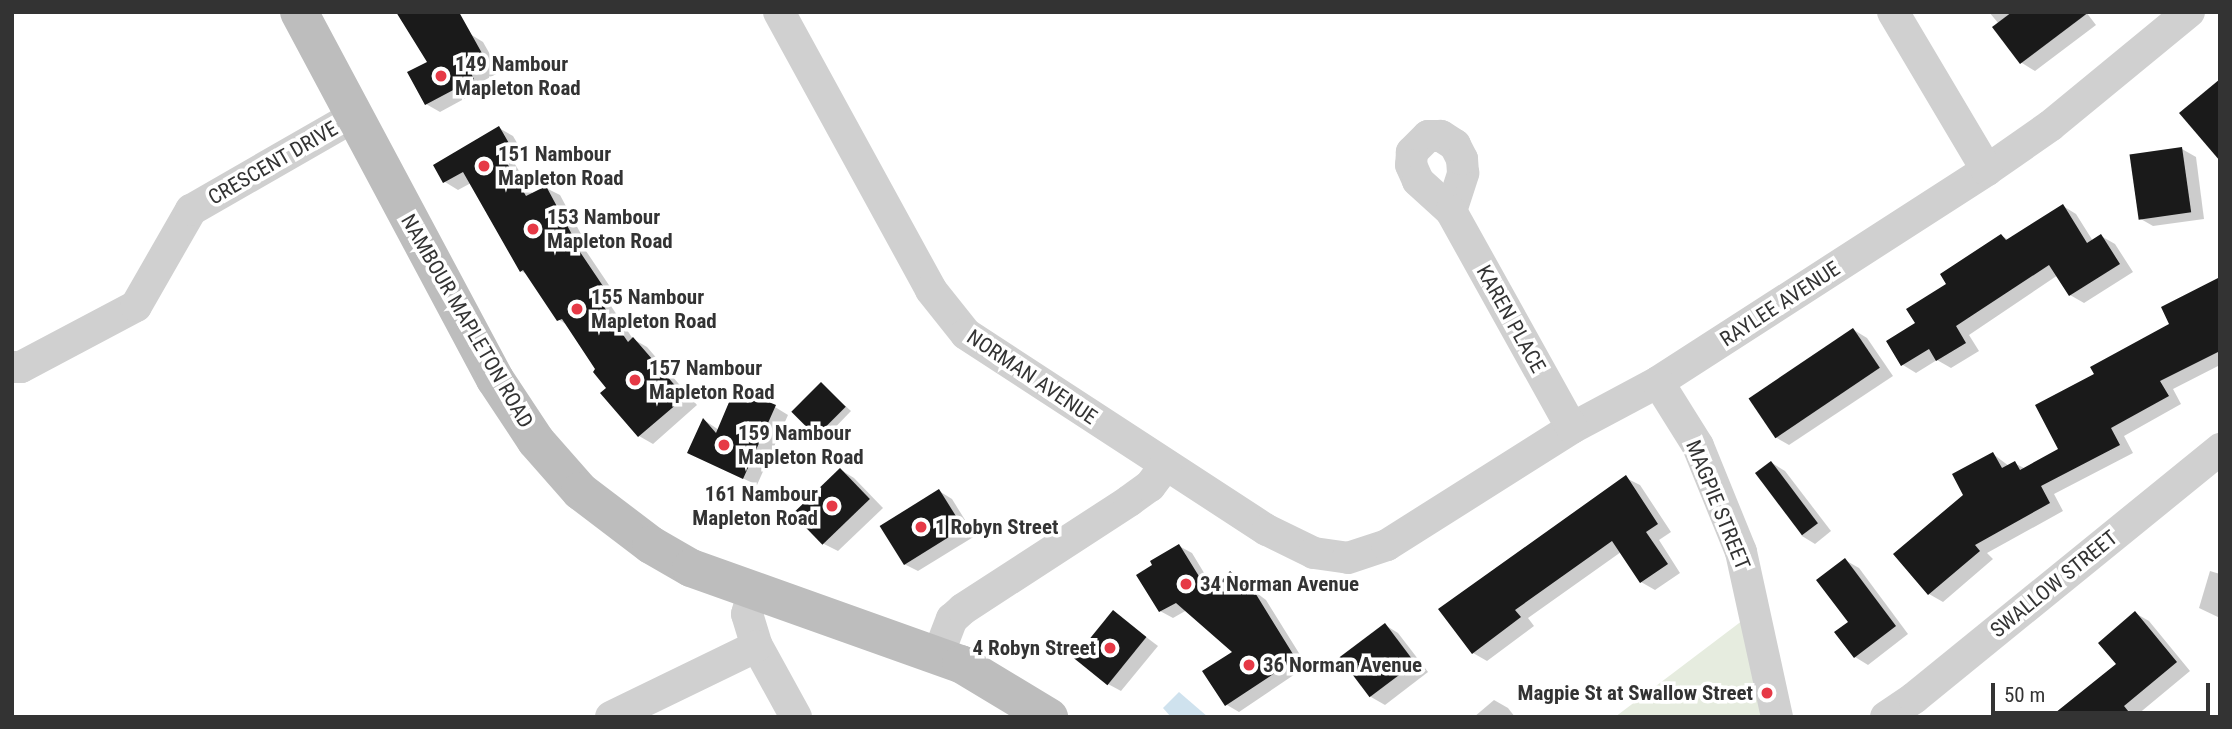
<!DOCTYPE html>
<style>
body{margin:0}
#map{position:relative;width:2232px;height:729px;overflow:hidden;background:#fff;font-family:"Roboto Condensed",sans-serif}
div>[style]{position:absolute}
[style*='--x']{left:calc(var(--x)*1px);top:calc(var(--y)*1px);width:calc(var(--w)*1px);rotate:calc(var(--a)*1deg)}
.green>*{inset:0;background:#e6ecdf}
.water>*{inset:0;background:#cfe2ee}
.shadow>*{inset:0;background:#0003}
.building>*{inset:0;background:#1a1a1a;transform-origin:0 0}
.minor>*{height:32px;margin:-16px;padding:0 16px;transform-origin:16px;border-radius:16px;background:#d0d0d0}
.secondary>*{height:38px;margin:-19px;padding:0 19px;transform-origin:19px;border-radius:19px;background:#bdbdbd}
.dots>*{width:19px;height:19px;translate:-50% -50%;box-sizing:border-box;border:4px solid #fff;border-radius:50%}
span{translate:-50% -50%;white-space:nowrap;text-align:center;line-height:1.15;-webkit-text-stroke:7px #fff;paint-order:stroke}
.poi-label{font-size:21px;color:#333;font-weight:700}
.left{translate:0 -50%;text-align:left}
.right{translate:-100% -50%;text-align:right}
.street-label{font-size:21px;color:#333}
.frame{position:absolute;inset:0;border:14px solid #333;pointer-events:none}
.scale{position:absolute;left:1991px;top:683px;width:219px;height:32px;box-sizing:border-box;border:4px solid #333;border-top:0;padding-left:9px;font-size:21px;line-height:24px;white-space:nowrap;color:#333;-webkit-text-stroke:5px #fff;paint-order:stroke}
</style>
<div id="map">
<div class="green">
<i style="clip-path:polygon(1755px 611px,1777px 717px,1615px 717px)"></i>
</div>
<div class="water">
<i style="clip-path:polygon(1179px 692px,1208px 717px,1171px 717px,1163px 708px)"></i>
</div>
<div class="shadow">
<i style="clip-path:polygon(1989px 12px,2086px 12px,2096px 25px,2035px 71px,2022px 63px,1995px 28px,1999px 24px)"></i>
<i style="clip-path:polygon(470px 34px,483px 42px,500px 72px,483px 81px,486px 87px,440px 112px,426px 104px)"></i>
<i style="clip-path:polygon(499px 128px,513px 136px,523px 153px,512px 159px,533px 195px,546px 188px,560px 195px,589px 249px,586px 251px,619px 300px,611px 306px,633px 339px,647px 347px,697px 405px,653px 444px,639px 436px,567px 325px,558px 319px,528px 275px,521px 271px,471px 183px,458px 190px,445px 182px)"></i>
<i style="clip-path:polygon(2182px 149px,2196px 157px,2204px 219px,2153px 226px,2139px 218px)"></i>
<i style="clip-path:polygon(2063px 206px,2076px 214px,2093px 241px,2101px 236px,2115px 244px,2133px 272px,2084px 303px,2070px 295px,2058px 275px,1969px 335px,1979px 351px,1951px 368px,1937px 360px,1916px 373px,1903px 365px,1917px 324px,1949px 285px,2002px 236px,2009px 240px)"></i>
<i style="clip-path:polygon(2220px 279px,2220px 365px,2173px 389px,2181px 404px,2124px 436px,2133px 453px,2054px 494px,2063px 511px,1987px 553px,1993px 559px,1943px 602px,1929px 594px,1966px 495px,1993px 454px,2009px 466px,2014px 463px,2026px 469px,2060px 450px,2096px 375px,2172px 324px)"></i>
<i style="clip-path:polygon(1854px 330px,1867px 338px,1893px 376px,1789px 445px,1775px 437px)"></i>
<i style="clip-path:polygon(821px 384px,851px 411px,824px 439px,818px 436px)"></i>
<i style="clip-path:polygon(775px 407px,788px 415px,757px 485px,689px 453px,704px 420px,719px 430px)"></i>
<i style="clip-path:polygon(1772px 463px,1785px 471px,1831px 531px,1815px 544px,1802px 536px)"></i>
<i style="clip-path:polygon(841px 470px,854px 478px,883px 508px,838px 551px,824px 544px)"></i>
<i style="clip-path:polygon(1626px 478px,1640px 485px,1671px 532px,1659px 540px,1680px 573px,1655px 590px,1641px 582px,1621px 552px,1528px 618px,1534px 626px,1487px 661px,1473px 653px)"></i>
<i style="clip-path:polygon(939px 491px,952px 499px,975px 536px,918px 571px,904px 564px)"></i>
<i style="clip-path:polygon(1179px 546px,1192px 553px,1215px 591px,1230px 573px,1266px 600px,1307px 666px,1239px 712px,1227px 705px,1234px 652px,1187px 610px,1173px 618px,1160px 611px)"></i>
<i style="clip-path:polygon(1845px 560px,1859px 568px,1908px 634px,1868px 665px,1855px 657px)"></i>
<i style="clip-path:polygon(2210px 571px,2220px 574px,2220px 618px,2199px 608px)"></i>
<i style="clip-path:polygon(1113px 612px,1158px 646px,1121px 691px,1108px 684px)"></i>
<i style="clip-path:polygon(2135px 613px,2149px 621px,2190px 671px,2137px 715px,2139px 717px,2053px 717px,2119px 665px)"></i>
<i style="clip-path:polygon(1385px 625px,1398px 633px,1428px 672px,1385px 705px,1371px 697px)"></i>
<i style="clip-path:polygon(1494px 700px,1508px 708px,1515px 717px,1474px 717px)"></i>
</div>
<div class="building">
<i style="clip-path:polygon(396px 12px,459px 12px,488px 64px,471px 73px,474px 79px,425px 105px,407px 72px,427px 62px)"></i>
<i style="clip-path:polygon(2012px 12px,2089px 12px,2020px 64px,1992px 27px)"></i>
<i style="clip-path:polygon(2220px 79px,2220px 161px,2179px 113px)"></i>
<i style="clip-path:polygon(499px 126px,510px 145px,500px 151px,526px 196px,546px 186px,576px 242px,574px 243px,607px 292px,598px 298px,628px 342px,633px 337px,685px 397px,638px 437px,600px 393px,606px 388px,593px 372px,595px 369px,562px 319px,557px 321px,523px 270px,520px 272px,463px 172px,443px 183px,433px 165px)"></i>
<i style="left:2182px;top:147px;width:66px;height:53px;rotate:82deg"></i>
<i style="clip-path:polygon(2063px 204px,2087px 243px,2101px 234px,2120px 264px,2069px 296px,2049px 265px,1956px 326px,1966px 343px,1936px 361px,1929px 349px,1901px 366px,1886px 341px,1915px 323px,1906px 309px,1946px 284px,1940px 274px,2001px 234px,2006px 240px)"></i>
<i style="clip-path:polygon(2220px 277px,2220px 351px,2160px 381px,2169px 396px,2111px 428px,2120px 445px,2041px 486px,2050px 503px,1975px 545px,1980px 551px,1928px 595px,1893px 554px,1963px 495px,1952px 474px,1993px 452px,2002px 468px,2015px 461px,2020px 470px,2058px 449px,2035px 405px,2094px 374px,2090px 367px,2169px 324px,2161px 307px)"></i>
<i style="left:1853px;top:328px;width:48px;height:126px;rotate:56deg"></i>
<i style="left:821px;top:382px;width:35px;height:42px;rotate:45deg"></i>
<i style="clip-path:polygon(735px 388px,776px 405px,743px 479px,687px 453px,703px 418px,716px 433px)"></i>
<i style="left:1771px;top:461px;width:78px;height:20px;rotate:53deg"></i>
<i style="left:840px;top:468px;width:43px;height:66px;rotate:46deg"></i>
<i style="clip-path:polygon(1626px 475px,1658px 524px,1646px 532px,1668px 564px,1640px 583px,1612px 541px,1515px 610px,1521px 617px,1472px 654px,1438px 609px)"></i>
<i style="left:939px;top:489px;width:46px;height:70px;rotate:58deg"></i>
<i style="clip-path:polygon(1179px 544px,1210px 594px,1230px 571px,1254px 591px,1296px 659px,1225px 706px,1202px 671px,1232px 652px,1176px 603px,1159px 612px,1136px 575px,1152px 565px,1150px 561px)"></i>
<i style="clip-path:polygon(1845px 558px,1896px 626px,1854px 658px,1834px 632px,1848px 622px,1816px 580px)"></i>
<i style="left:1113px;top:610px;width:43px;height:62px;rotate:39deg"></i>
<i style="clip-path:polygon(2135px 611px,2177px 662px,2124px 706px,2133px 717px,2050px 717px,2116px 664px,2098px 643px)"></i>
<i style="left:1385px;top:623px;width:50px;height:57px;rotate:53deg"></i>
</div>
<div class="minor">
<i style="--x:779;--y:12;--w:317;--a:61.3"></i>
<i style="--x:931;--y:290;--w:56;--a:51.5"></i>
<i style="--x:966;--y:334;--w:359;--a:33.1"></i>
<i style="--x:1267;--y:530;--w:52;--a:26.1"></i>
<i style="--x:1314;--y:553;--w:34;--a:8"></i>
<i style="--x:1348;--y:558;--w:41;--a:-18.4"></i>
<i style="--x:1387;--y:545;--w:219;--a:-32.3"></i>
<i style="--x:1572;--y:428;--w:98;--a:-28.1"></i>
<i style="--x:1658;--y:382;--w:391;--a:-32.8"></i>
<i style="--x:1987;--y:170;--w:77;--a:-34.9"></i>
<i style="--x:2050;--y:126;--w:180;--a:-39.4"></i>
<i style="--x:1893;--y:12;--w:184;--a:59.3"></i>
<i style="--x:1451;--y:211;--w:40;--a:-72"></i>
<i style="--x:1463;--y:173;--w:14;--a:-94"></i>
<i style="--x:1462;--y:159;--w:16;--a:-117"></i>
<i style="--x:1455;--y:145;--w:17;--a:-147"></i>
<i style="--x:1441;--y:136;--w:13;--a:180"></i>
<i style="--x:1428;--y:136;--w:23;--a:135"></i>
<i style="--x:1412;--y:152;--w:13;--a:94"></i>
<i style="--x:1411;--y:165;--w:17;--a:66"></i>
<i style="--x:1418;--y:181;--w:45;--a:42.3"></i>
<i style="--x:1451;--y:211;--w:248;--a:60.9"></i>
<i style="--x:12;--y:367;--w:9;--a:0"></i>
<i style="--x:21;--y:367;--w:130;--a:-27.9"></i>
<i style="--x:136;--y:306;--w:111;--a:-60.2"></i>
<i style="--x:191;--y:210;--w:187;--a:-29.9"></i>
<i style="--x:1658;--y:382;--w:75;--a:58"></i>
<i style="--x:1698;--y:446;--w:114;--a:67.9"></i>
<i style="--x:1741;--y:552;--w:169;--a:77.7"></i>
<i style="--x:753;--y:592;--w:23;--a:105"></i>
<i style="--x:747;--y:614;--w:34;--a:73"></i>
<i style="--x:757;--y:646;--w:81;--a:61.2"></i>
<i style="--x:938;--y:655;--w:39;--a:-69"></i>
<i style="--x:952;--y:619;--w:15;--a:-42"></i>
<i style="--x:963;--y:609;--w:198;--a:-33"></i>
<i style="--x:1129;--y:501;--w:26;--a:-36"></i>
<i style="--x:1150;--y:486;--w:26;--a:-53"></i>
<i style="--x:611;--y:717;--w:162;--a:-25.9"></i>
<i style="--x:1886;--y:717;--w:34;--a:-34"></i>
<i style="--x:1914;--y:698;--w:395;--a:-39.1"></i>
</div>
<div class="secondary">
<i style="--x:299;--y:12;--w:416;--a:61.9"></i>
<i style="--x:495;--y:379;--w:74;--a:56.5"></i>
<i style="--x:536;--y:441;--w:67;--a:48.7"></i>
<i style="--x:580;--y:491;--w:89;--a:37.3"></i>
<i style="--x:651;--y:545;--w:46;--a:29.9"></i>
<i style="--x:691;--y:568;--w:287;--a:19.6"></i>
<i style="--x:961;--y:664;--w:103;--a:31.1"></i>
</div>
<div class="dots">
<i style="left:441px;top:76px;background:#e63946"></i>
<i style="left:484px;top:166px;background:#e63946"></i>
<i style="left:533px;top:229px;background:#e63946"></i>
<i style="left:577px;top:309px;background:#e63946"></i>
<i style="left:635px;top:380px;background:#e63946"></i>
<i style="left:724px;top:445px;background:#e63946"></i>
<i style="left:832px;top:506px;background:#e63946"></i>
<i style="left:921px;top:527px;background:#e63946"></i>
<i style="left:1186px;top:584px;background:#e63946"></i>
<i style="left:1110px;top:648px;background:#e63946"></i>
<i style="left:1249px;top:665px;background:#e63946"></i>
<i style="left:1767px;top:693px;background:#e63946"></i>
</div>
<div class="poi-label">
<span class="left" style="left:455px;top:76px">149 Nambour<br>Mapleton Road</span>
<span class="left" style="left:498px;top:166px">151 Nambour<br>Mapleton Road</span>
<span class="left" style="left:547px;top:229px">153 Nambour<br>Mapleton Road</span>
<span class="left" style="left:591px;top:309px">155 Nambour<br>Mapleton Road</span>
<span class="left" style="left:649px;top:380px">157 Nambour<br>Mapleton Road</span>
<span class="left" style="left:738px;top:445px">159 Nambour<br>Mapleton Road</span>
<span class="right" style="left:818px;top:506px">161 Nambour<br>Mapleton Road</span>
<span class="left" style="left:935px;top:527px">1 Robyn Street</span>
<span class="left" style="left:1200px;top:584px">34 Norman Avenue</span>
<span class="right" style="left:1096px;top:648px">4 Robyn Street</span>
<span class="left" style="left:1263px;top:665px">36 Norman Avenue</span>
<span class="right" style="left:1753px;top:693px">Magpie St at Swallow Street</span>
</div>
<div class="street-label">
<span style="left:273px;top:163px;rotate:-30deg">CRESCENT DRIVE</span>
<span style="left:1780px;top:304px;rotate:-33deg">RAYLEE AVENUE</span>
<span style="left:1511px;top:319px;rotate:61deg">KAREN PLACE</span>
<span style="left:467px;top:321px;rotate:60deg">NAMBOUR MAPLETON ROAD</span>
<span style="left:1032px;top:377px;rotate:34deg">NORMAN AVENUE</span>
<span style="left:1718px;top:505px;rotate:68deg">MAGPIE STREET</span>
<span style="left:2054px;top:584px;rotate:-39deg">SWALLOW STREET</span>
</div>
<div class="frame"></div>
<div class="scale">50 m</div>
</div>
